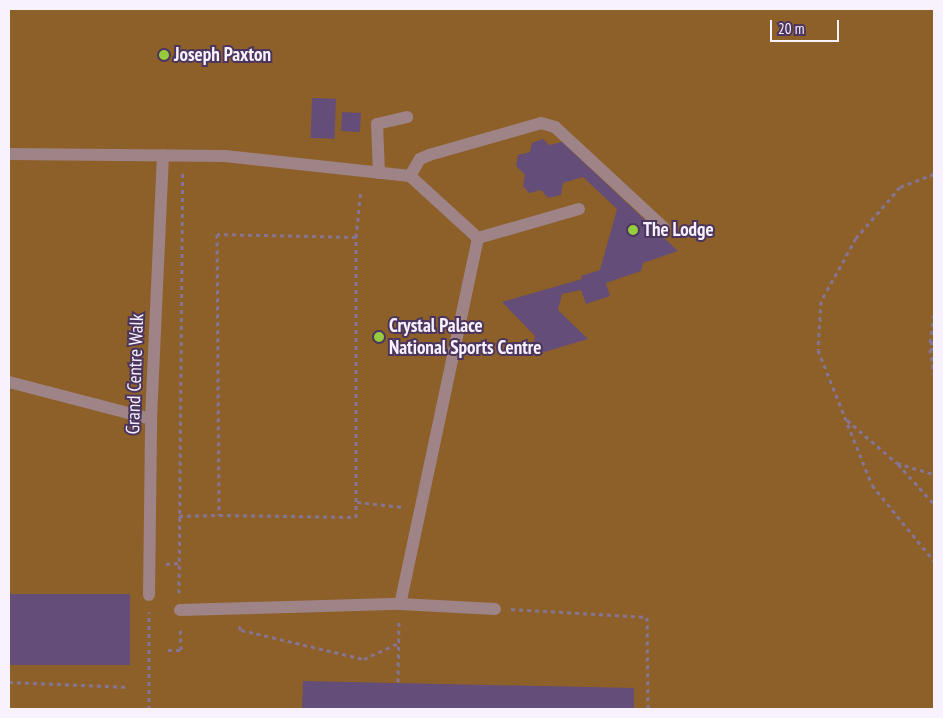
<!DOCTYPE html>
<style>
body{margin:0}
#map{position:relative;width:943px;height:718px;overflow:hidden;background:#4b355e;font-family:"PT Sans Narrow",sans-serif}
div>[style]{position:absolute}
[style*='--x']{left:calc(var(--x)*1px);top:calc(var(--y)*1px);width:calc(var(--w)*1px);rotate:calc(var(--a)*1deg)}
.green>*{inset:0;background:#8d6029;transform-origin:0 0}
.building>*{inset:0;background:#644d78;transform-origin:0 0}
.path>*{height:3px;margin-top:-1.5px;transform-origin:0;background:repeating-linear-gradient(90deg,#857493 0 4px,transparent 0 8px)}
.minor>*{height:12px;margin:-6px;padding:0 6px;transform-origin:6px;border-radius:6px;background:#9e8387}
.dots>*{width:14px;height:14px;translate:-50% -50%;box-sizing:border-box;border:2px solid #4b355e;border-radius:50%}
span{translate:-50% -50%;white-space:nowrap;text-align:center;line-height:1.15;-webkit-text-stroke:4px #4b355e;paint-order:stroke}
.poi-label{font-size:19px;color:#f7f2fd;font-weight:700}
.left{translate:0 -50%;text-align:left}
.street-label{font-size:19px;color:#f7f2fd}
.frame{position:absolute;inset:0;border:10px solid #f7f2fd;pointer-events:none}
.scale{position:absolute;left:770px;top:20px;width:69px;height:22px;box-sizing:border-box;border:2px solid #f7f2fd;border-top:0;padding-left:6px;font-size:15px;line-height:18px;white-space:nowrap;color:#f7f2fd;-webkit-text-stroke:4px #4b355e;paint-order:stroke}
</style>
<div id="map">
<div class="green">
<i style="left:9px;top:9px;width:925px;height:700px"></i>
</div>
<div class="building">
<i style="left:312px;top:98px;width:24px;height:40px;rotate:2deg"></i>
<i style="left:342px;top:112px;width:19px;height:19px;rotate:3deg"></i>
<i style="clip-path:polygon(543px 139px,549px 145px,562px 142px,678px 251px,643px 263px,641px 271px,606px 283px,610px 296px,586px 304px,581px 290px,562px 294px,558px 310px,588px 339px,531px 356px,535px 336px,502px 302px,582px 279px,581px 276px,600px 270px,617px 209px,583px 177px,563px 183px,561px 195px,548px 198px,541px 190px,529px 193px,523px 186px,525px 175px,516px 166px,518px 155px,530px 152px,532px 143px)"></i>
<i style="left:9px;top:594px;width:121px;height:71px"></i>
<i style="clip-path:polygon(303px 681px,634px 688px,634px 709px,302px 709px)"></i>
</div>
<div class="path">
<i style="--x:934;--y:174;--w:36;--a:159"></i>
<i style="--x:900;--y:187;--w:67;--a:130.8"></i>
<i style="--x:856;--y:238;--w:72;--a:119.1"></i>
<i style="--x:821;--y:301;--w:49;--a:93.5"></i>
<i style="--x:818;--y:350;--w:145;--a:68.2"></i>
<i style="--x:872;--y:485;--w:98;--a:50.8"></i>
<i style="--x:356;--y:237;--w:139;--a:-178.8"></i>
<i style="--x:217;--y:234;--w:281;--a:89.6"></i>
<i style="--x:219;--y:515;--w:137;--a:0.8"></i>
<i style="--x:356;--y:517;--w:280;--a:-90"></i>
<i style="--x:356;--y:237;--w:48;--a:-84.1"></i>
<i style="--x:934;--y:315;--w:28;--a:98"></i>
<i style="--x:930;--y:343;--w:4;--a:0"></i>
<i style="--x:934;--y:349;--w:4;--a:180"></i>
<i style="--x:930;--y:349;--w:26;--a:81"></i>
<i style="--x:847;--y:420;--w:66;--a:40.7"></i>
<i style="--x:897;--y:463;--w:39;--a:17"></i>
<i style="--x:898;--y:464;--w:54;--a:48"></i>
<i style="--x:357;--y:502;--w:46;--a:6.2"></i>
<i style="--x:179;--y:516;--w:40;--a:-1.4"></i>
<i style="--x:166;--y:564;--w:13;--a:-4"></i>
<i style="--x:179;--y:593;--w:421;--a:-89.5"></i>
<i style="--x:511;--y:609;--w:136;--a:3.4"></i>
<i style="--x:647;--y:617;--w:92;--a:89.4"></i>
<i style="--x:239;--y:626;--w:4;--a:63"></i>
<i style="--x:241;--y:630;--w:126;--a:13.3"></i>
<i style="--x:364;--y:659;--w:38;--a:-25"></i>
<i style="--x:168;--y:650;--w:13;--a:0"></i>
<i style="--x:181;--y:650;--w:23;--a:-92"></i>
<i style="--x:9;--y:682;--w:120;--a:2.4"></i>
<i style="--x:398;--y:682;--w:61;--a:-89.1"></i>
<i style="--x:149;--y:709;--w:97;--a:-90"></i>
</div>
<div class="minor">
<i style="--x:9;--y:154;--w:216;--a:0.5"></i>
<i style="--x:225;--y:156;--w:186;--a:6.2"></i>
<i style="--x:410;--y:176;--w:92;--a:42.4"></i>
<i style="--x:478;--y:238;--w:374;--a:102"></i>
<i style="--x:379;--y:173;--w:49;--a:-92.3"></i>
<i style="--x:377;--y:124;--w:31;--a:-13"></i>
<i style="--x:410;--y:176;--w:20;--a:-60"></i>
<i style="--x:420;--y:159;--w:10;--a:-24"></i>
<i style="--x:429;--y:155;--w:116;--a:-15.9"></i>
<i style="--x:541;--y:123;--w:15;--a:16"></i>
<i style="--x:555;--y:127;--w:149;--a:42.8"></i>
<i style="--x:478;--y:238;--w:105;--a:-16"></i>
<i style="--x:9;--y:382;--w:147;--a:14.6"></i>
<i style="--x:149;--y:595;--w:176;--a:-89.3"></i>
<i style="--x:151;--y:419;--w:264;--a:-87.4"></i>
<i style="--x:180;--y:610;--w:220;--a:-1.6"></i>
<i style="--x:400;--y:604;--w:95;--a:3"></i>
</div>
<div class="dots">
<i style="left:164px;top:55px;background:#95cc3b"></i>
<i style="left:633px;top:230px;background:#95cc3b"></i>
<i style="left:379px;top:337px;background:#95cc3b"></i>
</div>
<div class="poi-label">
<span class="left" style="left:174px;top:55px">Joseph Paxton</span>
<span class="left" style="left:643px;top:230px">The Lodge</span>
<span class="left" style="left:389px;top:337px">Crystal Palace<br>National Sports Centre</span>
</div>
<div class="street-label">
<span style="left:135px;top:374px;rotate:-88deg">Grand Centre Walk</span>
</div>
<div class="frame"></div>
<div class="scale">20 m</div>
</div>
